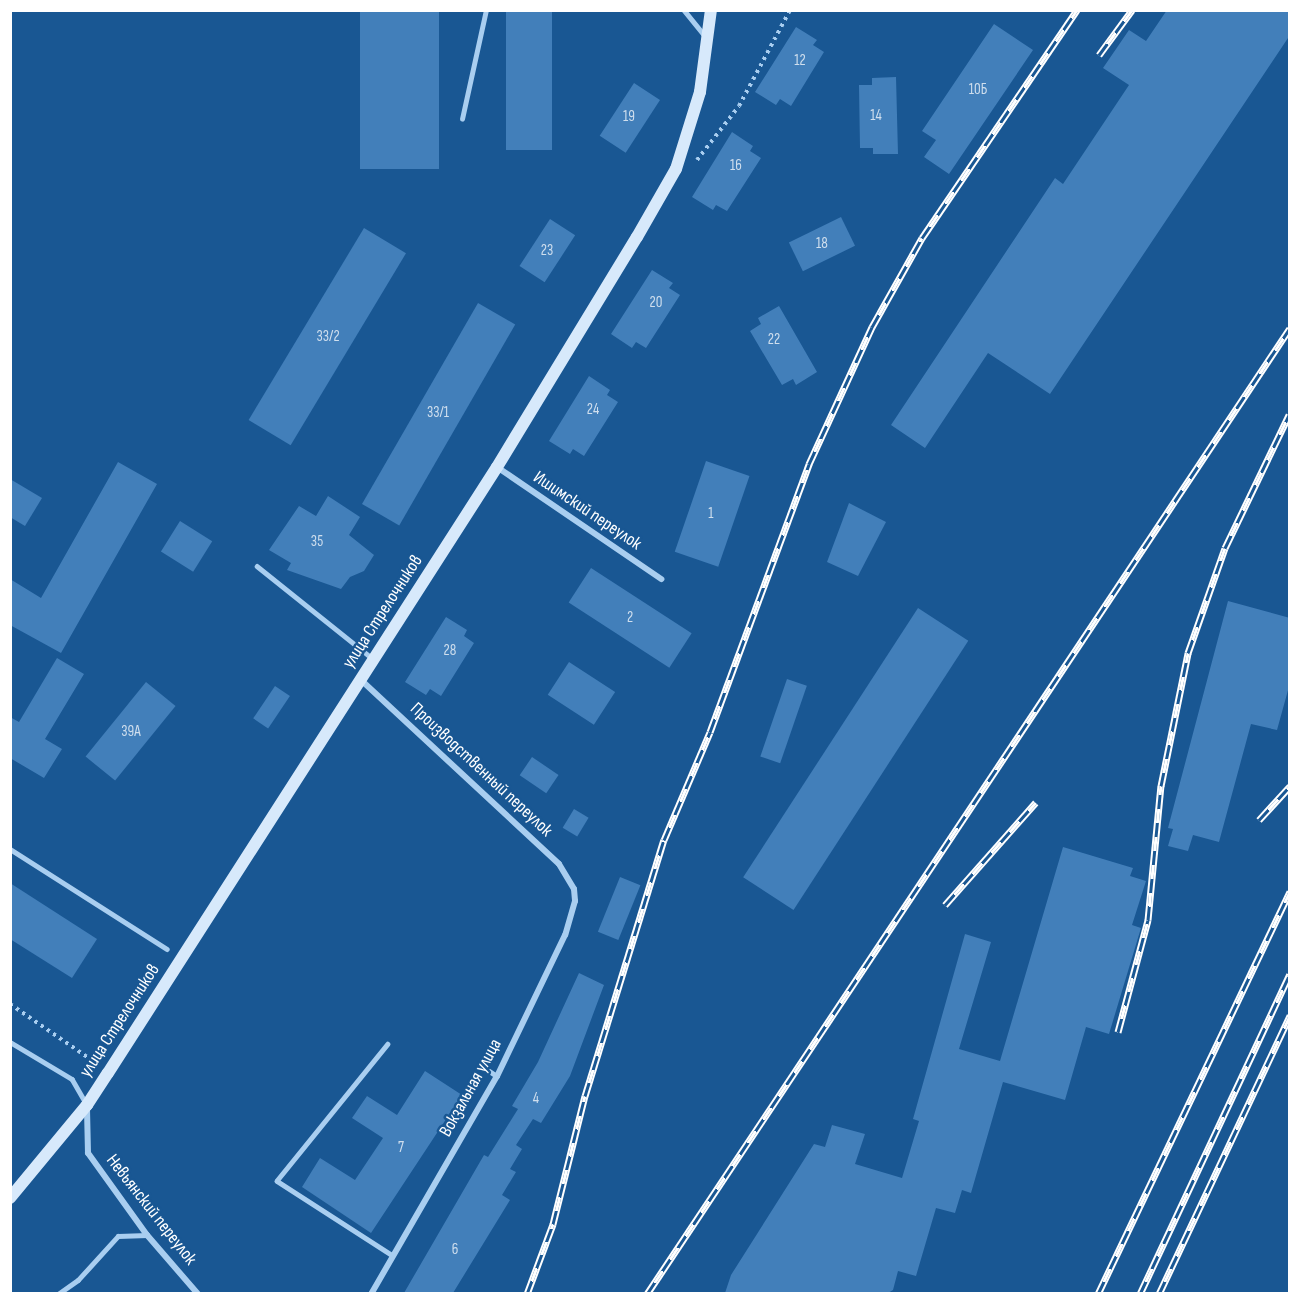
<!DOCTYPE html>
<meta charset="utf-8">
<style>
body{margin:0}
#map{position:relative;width:1300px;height:1304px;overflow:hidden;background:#195793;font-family:"Sofia Sans Condensed",sans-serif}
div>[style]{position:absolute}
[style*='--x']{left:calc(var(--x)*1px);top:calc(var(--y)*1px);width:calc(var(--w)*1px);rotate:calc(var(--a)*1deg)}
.building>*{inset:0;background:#427fba;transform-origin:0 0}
.path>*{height:4px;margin-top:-2px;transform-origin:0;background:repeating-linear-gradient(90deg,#a9cef0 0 3px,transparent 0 7.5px)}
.service>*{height:4.5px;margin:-2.25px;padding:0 2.25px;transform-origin:2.25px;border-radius:2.25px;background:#a9cef0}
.minor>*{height:6px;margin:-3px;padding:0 3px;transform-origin:3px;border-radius:3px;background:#a9cef0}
.secondary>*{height:12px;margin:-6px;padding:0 6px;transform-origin:6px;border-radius:6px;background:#d7e9fb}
.rail>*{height:7px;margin-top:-3.5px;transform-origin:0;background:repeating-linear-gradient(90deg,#195793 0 14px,#fff 0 28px);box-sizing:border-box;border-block:2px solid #fff}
span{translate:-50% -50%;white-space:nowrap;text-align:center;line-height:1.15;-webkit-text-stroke:5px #195793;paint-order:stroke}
.number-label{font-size:15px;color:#d0dfee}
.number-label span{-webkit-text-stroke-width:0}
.street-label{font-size:18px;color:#fff}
.frame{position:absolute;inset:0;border:12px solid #fff;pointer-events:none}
</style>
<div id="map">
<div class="building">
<i style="left:360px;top:10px;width:79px;height:159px"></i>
<i style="left:506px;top:10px;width:46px;height:140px"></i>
<i style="clip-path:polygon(1167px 10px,1290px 10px,1290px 35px,1050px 394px,988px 353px,925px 448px,891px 425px,1055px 178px,1063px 184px,1129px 85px,1103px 68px,1129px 30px,1146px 41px)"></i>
<i style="clip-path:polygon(994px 24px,1033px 50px,949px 174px,924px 157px,936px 140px,922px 131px)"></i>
<i style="clip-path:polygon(796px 27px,817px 40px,813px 45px,824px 52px,791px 106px,780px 99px,776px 105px,755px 92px)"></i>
<i style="clip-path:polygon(896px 77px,898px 154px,873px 154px,873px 148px,860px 148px,859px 85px,872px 85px,872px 78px)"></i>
<i style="left:634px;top:83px;width:31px;height:63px;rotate:33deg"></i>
<i style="clip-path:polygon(732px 132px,753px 146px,750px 151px,761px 158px,727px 211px,716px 205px,713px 210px,692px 197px)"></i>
<i style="left:841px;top:217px;width:32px;height:58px;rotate:64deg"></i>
<i style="left:550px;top:219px;width:30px;height:56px;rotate:33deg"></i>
<i style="left:364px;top:228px;width:49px;height:224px;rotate:31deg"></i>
<i style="clip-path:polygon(652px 270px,673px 283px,669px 288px,680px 295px,646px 348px,636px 342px,632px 348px,611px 334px)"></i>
<i style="left:478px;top:303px;width:43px;height:232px;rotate:30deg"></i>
<i style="clip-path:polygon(779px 306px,817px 372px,796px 385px,793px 379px,782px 385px,750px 331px,761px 324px,758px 318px)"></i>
<i style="clip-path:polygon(589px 376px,610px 390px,607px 395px,618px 402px,584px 456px,573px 449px,570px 454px,549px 441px)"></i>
<i style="left:706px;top:461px;width:46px;height:96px;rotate:19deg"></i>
<i style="clip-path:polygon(118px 462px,157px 484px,61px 653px,10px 625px,10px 579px,41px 598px)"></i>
<i style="clip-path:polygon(10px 479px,42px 498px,25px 526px,10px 517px)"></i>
<i style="clip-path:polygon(328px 496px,360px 517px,349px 535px,374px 555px,364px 571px,350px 577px,341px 589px,287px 570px,291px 563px,269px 550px,299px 506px,316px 516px)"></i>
<i style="clip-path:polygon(849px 503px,886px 522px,858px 576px,827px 562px)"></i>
<i style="left:180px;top:521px;width:38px;height:36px;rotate:32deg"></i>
<i style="left:591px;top:568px;width:120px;height:41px;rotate:33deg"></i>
<i style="clip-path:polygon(1228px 601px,1290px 618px,1290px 683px,1277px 730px,1251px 724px,1219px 842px,1193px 835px,1188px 851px,1168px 846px,1173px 829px,1168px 828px)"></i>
<i style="left:918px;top:608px;width:60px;height:321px;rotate:33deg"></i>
<i style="clip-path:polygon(446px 617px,467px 630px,464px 636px,474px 643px,441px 696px,430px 689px,426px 695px,405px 682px)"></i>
<i style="clip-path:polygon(57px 658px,84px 674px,45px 739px,62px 749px,44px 778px,10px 758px,10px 717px,19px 722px)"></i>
<i style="left:569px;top:662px;width:55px;height:39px;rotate:33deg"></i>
<i style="left:787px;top:679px;width:21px;height:82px;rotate:19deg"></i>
<i style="left:146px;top:682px;width:38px;height:96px;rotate:39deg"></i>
<i style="left:275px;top:686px;width:18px;height:39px;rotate:34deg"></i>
<i style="left:532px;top:757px;width:32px;height:22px;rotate:34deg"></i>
<i style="left:574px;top:809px;width:17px;height:22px;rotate:31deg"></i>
<i style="clip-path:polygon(1063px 847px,1133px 868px,1130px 876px,1146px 881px,1132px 925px,1141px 928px,1109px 1034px,1086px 1027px,1065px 1100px,1003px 1082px,971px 1193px,962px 1190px,955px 1213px,936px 1208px,916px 1276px,898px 1271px,893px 1290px,888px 1293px,725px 1293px,731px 1275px,814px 1144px,825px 1147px,832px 1125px,865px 1134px,855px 1164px,902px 1178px,919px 1121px,913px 1119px,965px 934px,991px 942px,959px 1049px,1000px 1061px)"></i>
<i style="left:620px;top:877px;width:22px;height:59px;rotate:22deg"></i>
<i style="clip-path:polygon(10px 883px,97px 939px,72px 978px,10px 939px)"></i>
<i style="clip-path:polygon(579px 973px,604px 985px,570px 1076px,541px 1123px,533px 1119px,516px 1145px,522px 1149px,510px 1169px,516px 1172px,502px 1195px,510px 1200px,453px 1293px,404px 1293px,484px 1155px,488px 1157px,518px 1109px,512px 1106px,538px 1062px)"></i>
<i style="clip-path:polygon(425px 1071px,462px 1095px,371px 1233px,302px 1187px,320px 1158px,355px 1180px,383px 1138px,352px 1118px,367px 1096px,397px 1115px)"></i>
</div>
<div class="path">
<i style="--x:697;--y:160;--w:68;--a:-52.1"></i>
<i style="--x:739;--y:106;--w:109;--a:-62"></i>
<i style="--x:10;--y:1004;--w:97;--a:34.5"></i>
</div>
<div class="service">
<i style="--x:684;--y:10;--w:33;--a:51"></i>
<i style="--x:462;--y:119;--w:112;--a:-77.6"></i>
<i style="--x:257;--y:566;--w:147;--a:38.7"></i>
<i style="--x:10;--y:849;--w:186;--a:32.5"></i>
<i style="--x:10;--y:1042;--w:72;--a:30.8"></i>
<i style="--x:72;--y:1079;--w:28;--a:60"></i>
<i style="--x:388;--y:1044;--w:176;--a:129"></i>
<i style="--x:277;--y:1181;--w:137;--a:32.8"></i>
<i style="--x:480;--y:1065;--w:20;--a:33"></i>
<i style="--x:58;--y:1294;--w:24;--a:-35"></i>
<i style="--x:78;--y:1280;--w:59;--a:-47.7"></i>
<i style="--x:118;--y:1236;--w:29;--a:-2"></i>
</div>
<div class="minor">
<i style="--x:497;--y:467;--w:199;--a:34.3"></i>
<i style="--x:361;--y:680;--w:270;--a:42.9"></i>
<i style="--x:559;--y:864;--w:29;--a:59"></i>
<i style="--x:574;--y:889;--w:12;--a:85"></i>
<i style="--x:575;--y:901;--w:35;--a:106"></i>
<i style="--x:565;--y:935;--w:157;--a:115.7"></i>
<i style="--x:497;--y:1076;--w:252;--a:120"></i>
<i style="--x:87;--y:1109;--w:44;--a:88.7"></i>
<i style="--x:88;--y:1153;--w:101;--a:54.3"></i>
<i style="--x:147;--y:1235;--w:78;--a:49.2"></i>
</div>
<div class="secondary">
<i style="--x:10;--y:1198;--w:121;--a:-50.4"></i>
<i style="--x:87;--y:1105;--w:38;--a:-57"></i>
<i style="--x:108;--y:1073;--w:720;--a:-57.3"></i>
<i style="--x:497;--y:467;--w:269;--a:-58.7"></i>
<i style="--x:637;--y:237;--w:78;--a:-60.2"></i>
<i style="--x:676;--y:169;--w:81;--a:-72.7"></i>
<i style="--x:700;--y:92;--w:83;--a:-82.4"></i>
</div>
<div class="rail">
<i style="--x:1099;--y:55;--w:56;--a:-53.7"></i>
<i style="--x:1259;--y:820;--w:46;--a:-47.6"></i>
<i style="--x:945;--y:905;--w:137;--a:-48.5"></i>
<i style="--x:1118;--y:1032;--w:116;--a:-75"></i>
<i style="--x:1148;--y:920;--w:135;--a:-84.5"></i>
<i style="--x:1161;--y:786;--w:136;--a:-78.5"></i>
<i style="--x:1188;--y:653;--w:111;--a:-70.6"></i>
<i style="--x:1225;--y:548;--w:148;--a:-64.3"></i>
<i style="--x:527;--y:1294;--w:75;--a:-69.6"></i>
<i style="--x:553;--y:1224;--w:132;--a:-76"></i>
<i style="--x:585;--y:1096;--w:268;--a:-72.9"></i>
<i style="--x:664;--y:840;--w:117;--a:-66.9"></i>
<i style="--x:710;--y:732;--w:286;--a:-69.7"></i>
<i style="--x:809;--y:464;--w:151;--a:-65.3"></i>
<i style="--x:872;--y:327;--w:102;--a:-60.7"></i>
<i style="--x:922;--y:238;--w:276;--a:-55.8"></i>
<i style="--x:647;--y:1294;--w:1160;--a:-56.35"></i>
<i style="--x:1098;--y:1294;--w:446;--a:-64.5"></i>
<i style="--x:1140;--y:1294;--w:353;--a:-64.9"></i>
<i style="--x:1159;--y:1294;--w:308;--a:-64.8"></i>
</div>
<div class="number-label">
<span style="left:800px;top:61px">12</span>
<span style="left:978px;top:90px">10Б</span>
<span style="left:876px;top:116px">14</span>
<span style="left:629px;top:117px">19</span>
<span style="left:736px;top:166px">16</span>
<span style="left:822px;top:244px">18</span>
<span style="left:547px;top:251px">23</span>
<span style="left:656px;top:303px">20</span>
<span style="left:328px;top:337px">33/2</span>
<span style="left:774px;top:340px">22</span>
<span style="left:593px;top:410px">24</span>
<span style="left:438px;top:413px">33/1</span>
<span style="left:711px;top:514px">1</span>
<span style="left:317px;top:542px">35</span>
<span style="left:630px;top:618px">2</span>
<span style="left:450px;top:651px">28</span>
<span style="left:131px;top:732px">39А</span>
<span style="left:536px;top:1099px">4</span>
<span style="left:401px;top:1148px">7</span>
<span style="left:455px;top:1250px">6</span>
</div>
<div class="street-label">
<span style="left:587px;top:511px;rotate:34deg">Ишимский переулок</span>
<span style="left:383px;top:612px;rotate:-57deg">улица Стрелочников</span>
<span style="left:481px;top:770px;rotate:43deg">Производственный переулок</span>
<span style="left:120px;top:1021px;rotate:-57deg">улица Стрелочников</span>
<span style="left:471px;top:1088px;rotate:-61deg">Вокзальная улица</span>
<span style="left:151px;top:1210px;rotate:52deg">Невьянский переулок</span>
</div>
<div class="frame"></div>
</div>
